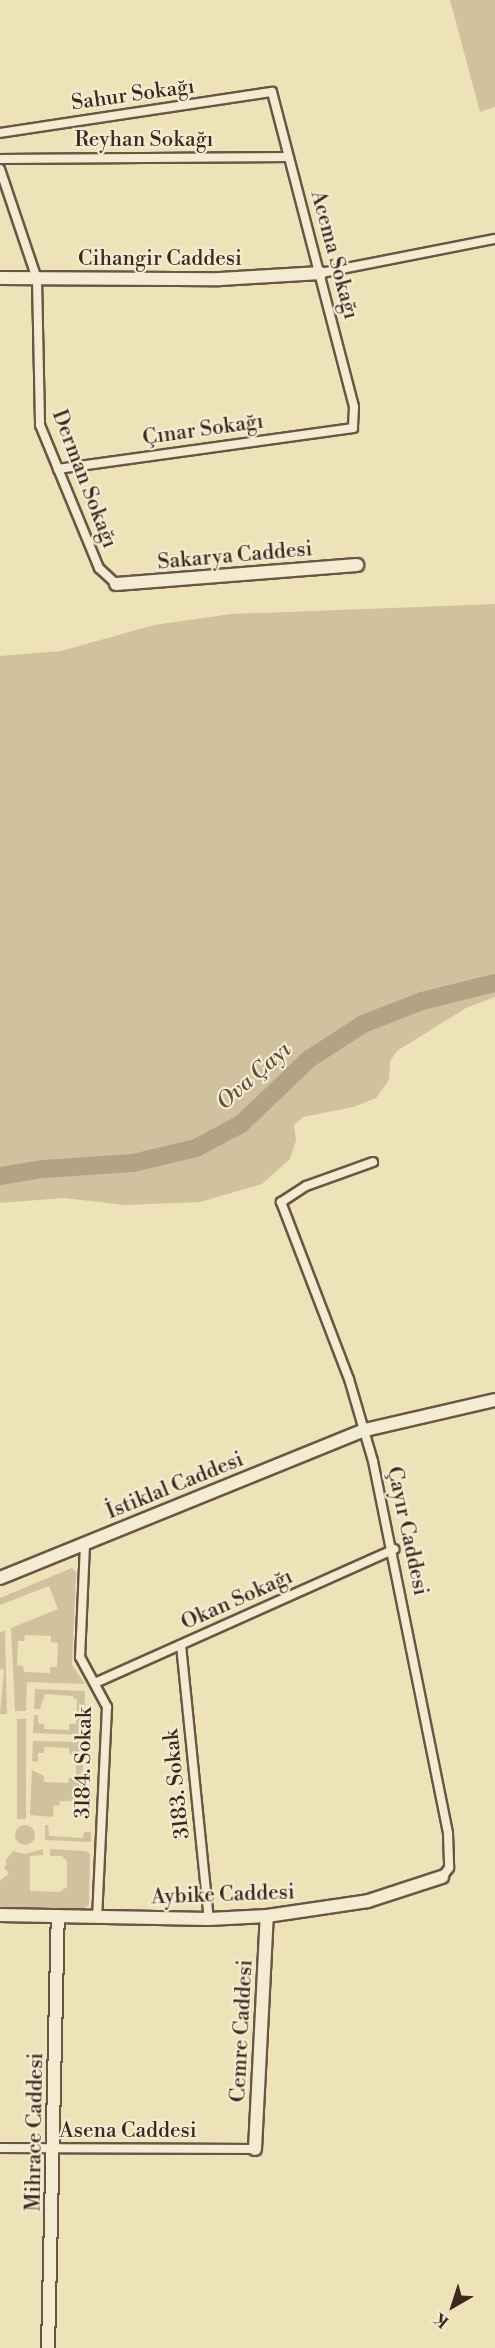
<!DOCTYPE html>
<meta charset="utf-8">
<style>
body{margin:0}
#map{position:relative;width:495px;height:2348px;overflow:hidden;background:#eee2b9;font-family:"Libre Bodoni",serif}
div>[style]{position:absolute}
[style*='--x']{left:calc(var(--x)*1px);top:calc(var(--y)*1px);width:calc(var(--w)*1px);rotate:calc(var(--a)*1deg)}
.green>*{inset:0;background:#d0c29f;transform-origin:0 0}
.round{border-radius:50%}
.river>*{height:18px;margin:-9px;padding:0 9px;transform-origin:9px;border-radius:9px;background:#b2a384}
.roads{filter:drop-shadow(2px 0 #695645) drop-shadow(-2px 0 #695645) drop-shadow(0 2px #695645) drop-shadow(0 -2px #695645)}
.street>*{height:8px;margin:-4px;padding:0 4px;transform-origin:4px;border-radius:4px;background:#f4ecd2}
.secondary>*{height:12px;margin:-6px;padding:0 6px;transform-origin:6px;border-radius:6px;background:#f4ecd2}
span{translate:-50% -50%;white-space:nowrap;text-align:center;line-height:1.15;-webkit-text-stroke:4.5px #f4ecd2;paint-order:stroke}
.street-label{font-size:21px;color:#3d281e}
.water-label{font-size:22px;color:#604d3d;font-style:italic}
.north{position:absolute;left:423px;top:2276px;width:60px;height:60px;-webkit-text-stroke:4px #f4ecd2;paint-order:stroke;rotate:219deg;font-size:16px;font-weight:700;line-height:24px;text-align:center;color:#3d281e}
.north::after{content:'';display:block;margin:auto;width:21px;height:27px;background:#3d281e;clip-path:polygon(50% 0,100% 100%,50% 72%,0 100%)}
</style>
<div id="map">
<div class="green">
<i style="clip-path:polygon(450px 0,495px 0,495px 107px,480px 112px)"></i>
<i style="clip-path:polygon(495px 604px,495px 997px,466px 1008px,397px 1051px,390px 1061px,389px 1080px,376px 1098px,353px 1107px,303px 1117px,294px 1125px,296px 1140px,290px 1159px,262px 1184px,200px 1202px,125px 1205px,64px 1198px,0 1203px,0 656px,61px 651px,154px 625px,231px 614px)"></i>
<i style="clip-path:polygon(evenodd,72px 1568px,76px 1572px,72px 1665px,85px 1684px,27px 1682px,26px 1711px,15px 1711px,11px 1628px,58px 1609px,49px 1586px,0 1605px,0 1598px,72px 1568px,25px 1635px,51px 1636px,51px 1642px,58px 1643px,57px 1667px,50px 1667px,50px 1673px,24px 1672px,23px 1666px,17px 1665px,18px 1641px,24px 1641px,25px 1635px)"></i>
<i style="clip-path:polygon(5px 1631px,7px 1714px,0 1714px,4px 1670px,0 1669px,0 1632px)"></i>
<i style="clip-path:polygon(35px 1689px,85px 1691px,84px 1735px,33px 1733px,34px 1715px,38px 1715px,38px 1723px,44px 1724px,44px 1729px,69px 1730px,69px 1724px,76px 1724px,77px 1700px,72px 1696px,45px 1694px,40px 1709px,34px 1709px)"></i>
<i style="left:17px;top:1719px;width:9px;height:100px"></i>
<i style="clip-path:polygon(33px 1741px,84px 1742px,82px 1791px,92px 1791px,92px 1802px,60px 1801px,59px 1806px,54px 1805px,53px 1817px,30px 1815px,32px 1770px,44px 1776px,44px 1782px,68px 1783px,69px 1778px,76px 1778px,76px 1755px,69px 1754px,69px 1748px,44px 1747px,44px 1753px,38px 1753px,38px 1762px,32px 1761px)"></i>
<i style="clip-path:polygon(45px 1825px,48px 1825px,49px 1836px,83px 1838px,84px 1832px,91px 1832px,91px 1842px,45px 1840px)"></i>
<i class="round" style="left:15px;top:1825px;width:20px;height:20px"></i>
<i style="clip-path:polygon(43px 1849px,43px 1855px,30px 1856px,30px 1891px,59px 1892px,67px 1887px,67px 1861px,62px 1856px,50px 1856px,50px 1849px,86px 1851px,90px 1854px,89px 1904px,84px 1909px,0 1909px,0 1881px,9px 1873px,4px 1868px,7px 1864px,5px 1861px,13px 1851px,25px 1854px)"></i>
</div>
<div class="river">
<i style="--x:0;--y:1176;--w:44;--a:-9.2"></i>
<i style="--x:43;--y:1169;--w:90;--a:-3.8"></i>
<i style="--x:133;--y:1163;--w:65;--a:-13.4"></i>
<i style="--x:196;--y:1148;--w:51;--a:-28.1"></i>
<i style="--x:241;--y:1124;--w:94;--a:-43.7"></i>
<i style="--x:309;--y:1059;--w:64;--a:-32.9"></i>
<i style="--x:363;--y:1024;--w:63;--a:-21.3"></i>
<i style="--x:422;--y:1001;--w:75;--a:-13.9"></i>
</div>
<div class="roads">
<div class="street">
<i style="--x:0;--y:133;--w:275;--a:-8.6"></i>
<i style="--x:272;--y:92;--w:325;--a:75.4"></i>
<i style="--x:354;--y:407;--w:21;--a:93"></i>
<i style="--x:353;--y:428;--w:298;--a:172.1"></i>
<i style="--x:0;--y:159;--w:288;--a:-0.4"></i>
<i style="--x:0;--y:169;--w:116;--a:71.4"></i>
<i style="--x:37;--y:279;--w:146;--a:88.8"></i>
<i style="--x:40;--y:425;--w:155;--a:67.6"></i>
<i style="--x:99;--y:568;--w:23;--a:43"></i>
<i style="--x:321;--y:273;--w:177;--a:-11.1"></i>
<i style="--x:373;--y:1162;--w:71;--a:160.3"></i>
<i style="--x:306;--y:1186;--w:30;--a:147"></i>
<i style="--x:281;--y:1202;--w:190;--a:69"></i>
<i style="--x:349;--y:1379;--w:85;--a:73.7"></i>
<i style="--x:373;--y:1461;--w:380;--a:78.6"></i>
<i style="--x:448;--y:1834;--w:34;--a:88"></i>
<i style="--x:449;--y:1868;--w:11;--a:128"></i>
<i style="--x:85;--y:1544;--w:113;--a:92.5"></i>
<i style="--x:80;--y:1657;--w:57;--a:61.6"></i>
<i style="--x:107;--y:1707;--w:210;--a:92.7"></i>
<i style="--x:181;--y:1645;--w:275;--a:84.2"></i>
<i style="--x:95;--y:1683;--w:328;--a:-24.1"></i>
<i style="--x:0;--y:2148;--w:255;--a:0.2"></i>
</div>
<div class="secondary">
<i style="--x:0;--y:278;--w:220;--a:0.3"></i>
<i style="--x:220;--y:279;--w:101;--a:-3.4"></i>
<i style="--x:116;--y:584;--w:242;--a:-4.5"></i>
<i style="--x:0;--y:1578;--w:394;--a:-22.1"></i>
<i style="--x:365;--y:1430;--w:133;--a:-13"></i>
<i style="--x:0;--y:1915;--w:209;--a:1.1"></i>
<i style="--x:209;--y:1919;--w:58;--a:-3"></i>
<i style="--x:267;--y:1916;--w:102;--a:-8.4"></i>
<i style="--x:368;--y:1901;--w:78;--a:-18"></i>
<i style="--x:255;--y:2149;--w:233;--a:-87.1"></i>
<i style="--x:48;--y:2348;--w:432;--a:-88.7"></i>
</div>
</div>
<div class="street-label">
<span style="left:133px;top:95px;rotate:-8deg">Sahur Sokağı</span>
<span style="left:144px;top:140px">Reyhan Sokağı</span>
<span style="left:334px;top:255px;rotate:75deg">Acema Sokağı</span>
<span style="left:160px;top:259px">Cihangir Caddesi</span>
<span style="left:203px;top:430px;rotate:-8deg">Çınar Sokağı</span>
<span style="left:84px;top:479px;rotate:69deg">Derman Sokağı</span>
<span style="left:235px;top:556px;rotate:-5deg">Sakarya Caddesi</span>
<span style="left:175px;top:1486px;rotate:-22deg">İstiklal Caddesi</span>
<span style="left:407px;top:1531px;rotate:78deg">Çayır Caddesi</span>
<span style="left:237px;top:1600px;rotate:-24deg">Okan Sokağı</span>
<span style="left:84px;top:1763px;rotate:-89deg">3184. Sokak</span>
<span style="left:177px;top:1784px;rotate:-96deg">3183. Sokak</span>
<span style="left:223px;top:1895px;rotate:-2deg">Aybike Caddesi</span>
<span style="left:242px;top:2031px;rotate:-87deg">Cemre Caddesi</span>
<span style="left:128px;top:2131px">Asena Caddesi</span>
<span style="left:35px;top:2132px;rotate:-89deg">Mihrace Caddesi</span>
</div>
<div class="water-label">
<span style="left:254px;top:1076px;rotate:-41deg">Ova Çayı</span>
</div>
<div class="north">K</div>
</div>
